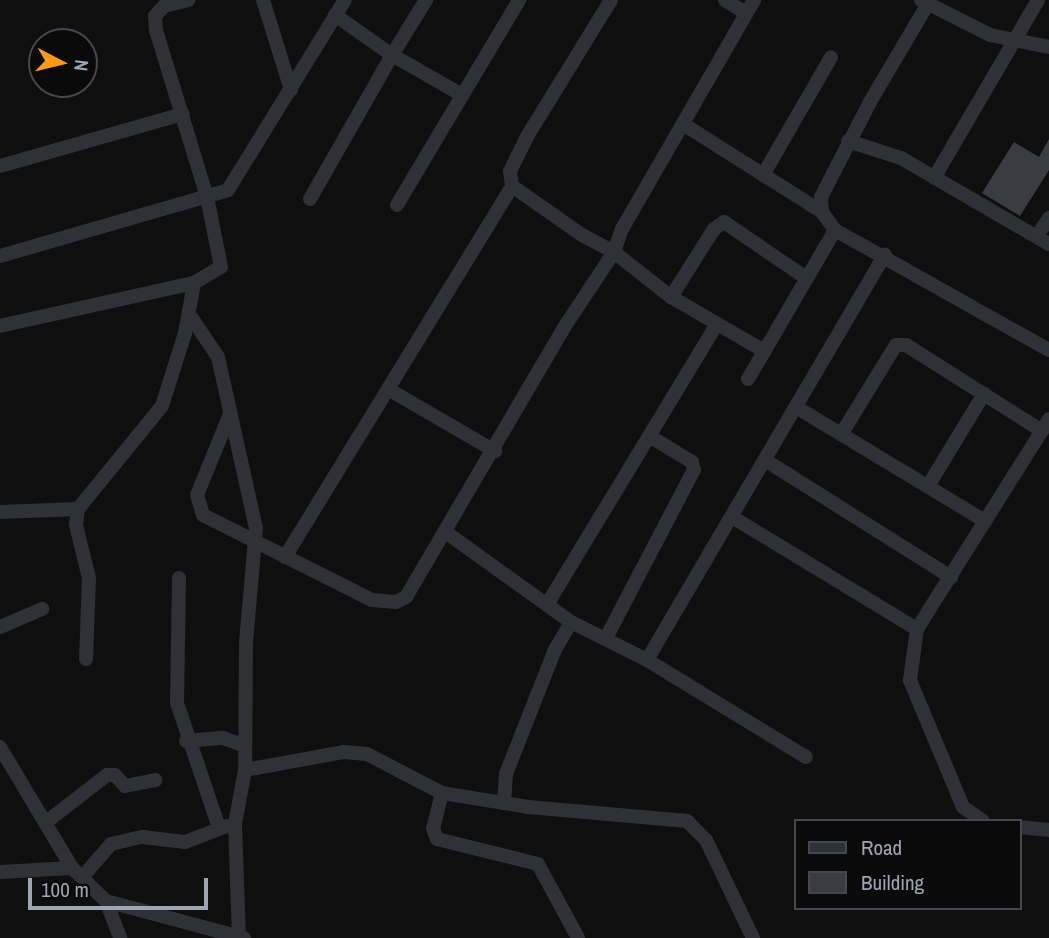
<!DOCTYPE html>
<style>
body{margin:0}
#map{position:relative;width:1049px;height:938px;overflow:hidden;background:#0f0f10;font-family:"Archivo Narrow",sans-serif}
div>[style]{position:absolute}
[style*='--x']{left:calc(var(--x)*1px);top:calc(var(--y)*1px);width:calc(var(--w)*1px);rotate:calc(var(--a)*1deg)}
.building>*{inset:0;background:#3b3c41}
.minor>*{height:14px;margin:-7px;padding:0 7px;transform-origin:7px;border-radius:7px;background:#2f3136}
span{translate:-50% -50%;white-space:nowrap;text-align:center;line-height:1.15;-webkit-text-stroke:5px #0a0a0b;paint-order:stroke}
.legend{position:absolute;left:794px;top:819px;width:228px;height:91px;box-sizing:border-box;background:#0a0a0b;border:2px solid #45484e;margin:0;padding:9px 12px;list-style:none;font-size:21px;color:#9ea6b3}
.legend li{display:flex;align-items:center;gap:14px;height:35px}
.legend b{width:35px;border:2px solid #45484e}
.north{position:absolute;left:28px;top:28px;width:70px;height:70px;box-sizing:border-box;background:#0a0a0b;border:2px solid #45484e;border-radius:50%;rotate:97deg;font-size:19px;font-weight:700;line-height:28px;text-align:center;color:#9ea6b3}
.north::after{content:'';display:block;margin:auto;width:24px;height:32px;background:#ff9b18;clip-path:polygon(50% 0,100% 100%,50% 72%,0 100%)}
.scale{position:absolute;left:28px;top:878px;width:180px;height:32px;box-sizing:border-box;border:4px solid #9ea6b3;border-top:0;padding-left:9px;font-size:21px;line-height:24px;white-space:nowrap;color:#9ea6b3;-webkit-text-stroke:5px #0a0a0b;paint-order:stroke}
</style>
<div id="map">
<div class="building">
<i style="clip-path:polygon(1049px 139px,1049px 170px,1020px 216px,982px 193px,1014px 142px,1039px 157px)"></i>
</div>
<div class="minor">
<i style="--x:263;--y:0;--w:94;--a:72.7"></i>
<i style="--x:611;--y:0;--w:158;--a:121.6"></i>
<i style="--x:528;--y:135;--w:40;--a:116.6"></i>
<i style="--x:510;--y:171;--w:15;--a:82"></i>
<i style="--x:512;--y:186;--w:85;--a:35"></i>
<i style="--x:582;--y:235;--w:36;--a:28"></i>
<i style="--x:614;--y:252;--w:73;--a:38.3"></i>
<i style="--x:671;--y:297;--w:108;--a:30.1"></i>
<i style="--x:725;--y:0;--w:25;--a:32"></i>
<i style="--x:921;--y:0;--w:77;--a:26.9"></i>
<i style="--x:990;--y:35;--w:60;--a:11.5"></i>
<i style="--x:335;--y:15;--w:70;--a:35.1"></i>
<i style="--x:392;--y:55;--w:65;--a:-58.3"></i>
<i style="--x:683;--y:124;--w:165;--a:32.3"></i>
<i style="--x:848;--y:141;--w:56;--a:17.8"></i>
<i style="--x:901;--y:158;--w:171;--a:30.2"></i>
<i style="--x:0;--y:166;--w:190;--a:-15.9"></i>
<i style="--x:763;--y:175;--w:136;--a:-60"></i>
<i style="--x:934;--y:178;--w:206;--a:-59.7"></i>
<i style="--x:310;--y:199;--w:166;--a:-60.3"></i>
<i style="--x:392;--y:55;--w:81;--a:29.7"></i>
<i style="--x:397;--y:205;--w:239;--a:-59.2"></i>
<i style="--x:835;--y:230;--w:245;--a:29.3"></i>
<i style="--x:1037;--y:236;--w:22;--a:-56"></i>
<i style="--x:0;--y:256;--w:237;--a:-16.1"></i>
<i style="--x:228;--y:190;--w:223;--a:-58.4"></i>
<i style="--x:671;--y:297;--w:80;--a:-57.7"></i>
<i style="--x:714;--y:229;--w:12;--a:-35"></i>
<i style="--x:724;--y:222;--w:99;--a:34.3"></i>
<i style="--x:189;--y:314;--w:52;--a:56"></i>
<i style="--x:218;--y:357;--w:175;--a:77.5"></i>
<i style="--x:256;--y:528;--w:114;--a:95"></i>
<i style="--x:246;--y:642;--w:128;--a:90.4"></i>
<i style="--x:245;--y:770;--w:55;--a:100.5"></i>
<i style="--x:235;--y:824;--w:113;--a:88"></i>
<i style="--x:0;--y:326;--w:199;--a:-12.5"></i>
<i style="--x:194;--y:283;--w:31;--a:-31"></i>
<i style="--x:221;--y:267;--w:71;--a:-101.3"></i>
<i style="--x:207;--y:197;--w:175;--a:-107"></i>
<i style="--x:156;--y:30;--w:14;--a:-94"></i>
<i style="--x:155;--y:16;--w:13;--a:-48"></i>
<i style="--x:164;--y:6;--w:25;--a:-14"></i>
<i style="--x:748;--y:379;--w:173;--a:-59.7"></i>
<i style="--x:835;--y:230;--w:22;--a:-126"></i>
<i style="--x:822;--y:212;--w:15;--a:-94"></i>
<i style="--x:821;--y:197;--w:107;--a:-62.7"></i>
<i style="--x:870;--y:102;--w:118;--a:-59.5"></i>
<i style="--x:388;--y:389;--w:124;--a:30.1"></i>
<i style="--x:796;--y:407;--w:221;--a:31.1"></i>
<i style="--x:230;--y:414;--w:87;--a:112.2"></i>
<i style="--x:197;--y:495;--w:21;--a:73"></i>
<i style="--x:203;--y:515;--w:189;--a:26.7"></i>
<i style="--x:372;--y:600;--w:24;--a:5"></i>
<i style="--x:396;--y:602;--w:11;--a:-27"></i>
<i style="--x:406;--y:597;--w:318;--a:-59.6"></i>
<i style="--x:567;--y:323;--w:85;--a:-56.5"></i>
<i style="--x:614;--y:252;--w:24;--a:-71"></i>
<i style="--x:622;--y:229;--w:264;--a:-60"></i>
<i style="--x:842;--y:433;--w:103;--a:-58.5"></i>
<i style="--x:896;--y:345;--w:10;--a:0"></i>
<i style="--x:906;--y:345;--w:161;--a:32.3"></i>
<i style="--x:765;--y:460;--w:220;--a:32.2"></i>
<i style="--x:928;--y:486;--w:108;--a:-58.7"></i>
<i style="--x:0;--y:512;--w:78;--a:-2.2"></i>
<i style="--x:732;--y:517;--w:216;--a:31.2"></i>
<i style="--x:447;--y:533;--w:153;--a:35.7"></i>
<i style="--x:571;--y:622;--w:34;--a:120"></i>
<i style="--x:554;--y:652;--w:131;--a:111.5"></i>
<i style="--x:506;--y:774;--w:28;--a:94"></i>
<i style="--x:285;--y:557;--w:435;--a:-58.5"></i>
<i style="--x:179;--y:578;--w:125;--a:90.9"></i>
<i style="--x:177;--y:703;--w:132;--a:71.4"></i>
<i style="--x:548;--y:603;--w:326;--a:-58.8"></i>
<i style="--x:571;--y:622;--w:85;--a:26.6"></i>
<i style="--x:647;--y:660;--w:186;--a:31.4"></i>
<i style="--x:0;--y:627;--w:46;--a:-23.2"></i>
<i style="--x:606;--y:638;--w:190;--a:-62.4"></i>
<i style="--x:694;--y:470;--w:8;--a:-104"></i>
<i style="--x:692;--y:462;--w:50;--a:-148.8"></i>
<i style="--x:86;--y:659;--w:81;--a:-87.9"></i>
<i style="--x:89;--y:578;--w:55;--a:-103.8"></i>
<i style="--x:76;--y:525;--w:16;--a:-83"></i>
<i style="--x:78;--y:509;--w:133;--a:-50.8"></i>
<i style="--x:162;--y:406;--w:77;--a:-72.5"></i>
<i style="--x:185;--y:333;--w:51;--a:-79.8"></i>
<i style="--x:647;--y:660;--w:470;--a:-59.6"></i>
<i style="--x:186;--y:741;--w:37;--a:-5"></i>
<i style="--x:223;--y:738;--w:23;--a:20"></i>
<i style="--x:0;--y:747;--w:141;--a:59.2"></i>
<i style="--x:72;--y:868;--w:47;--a:44.1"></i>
<i style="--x:106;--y:901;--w:40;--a:69"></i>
<i style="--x:245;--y:770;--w:101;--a:-10.3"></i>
<i style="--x:344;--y:752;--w:23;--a:5"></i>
<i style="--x:367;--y:754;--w:85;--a:27.5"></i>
<i style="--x:442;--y:793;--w:87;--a:9.2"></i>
<i style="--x:528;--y:807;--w:160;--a:5"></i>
<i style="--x:687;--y:821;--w:27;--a:45"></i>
<i style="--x:706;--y:840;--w:109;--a:64.4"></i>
<i style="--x:442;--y:793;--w:36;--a:104"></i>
<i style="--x:433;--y:828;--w:12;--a:70"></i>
<i style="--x:437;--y:839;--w:104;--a:13.9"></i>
<i style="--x:538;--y:864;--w:84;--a:61.6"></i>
<i style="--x:983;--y:821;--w:24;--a:-145"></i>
<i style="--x:963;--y:807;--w:138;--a:-112.7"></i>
<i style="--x:910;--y:680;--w:51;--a:-82.2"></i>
<i style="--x:917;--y:629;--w:248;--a:-57.8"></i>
<i style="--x:45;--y:823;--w:78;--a:-37.7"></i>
<i style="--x:107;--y:775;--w:8;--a:0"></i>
<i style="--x:115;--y:775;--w:15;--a:48"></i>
<i style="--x:125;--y:786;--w:31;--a:-11"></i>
<i style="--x:1019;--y:827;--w:30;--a:6"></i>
<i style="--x:0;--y:872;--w:72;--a:-3.2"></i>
<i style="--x:84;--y:875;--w:41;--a:-48.9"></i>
<i style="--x:111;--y:844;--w:32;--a:-13"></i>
<i style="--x:142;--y:837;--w:43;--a:6.6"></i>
<i style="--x:185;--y:842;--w:45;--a:-20.9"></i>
<i style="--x:106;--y:901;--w:143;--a:15"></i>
</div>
<ul class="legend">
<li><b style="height:9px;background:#2f3136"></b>Road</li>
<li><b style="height:19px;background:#3b3c41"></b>Building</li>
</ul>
<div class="north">N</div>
<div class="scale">100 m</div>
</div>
